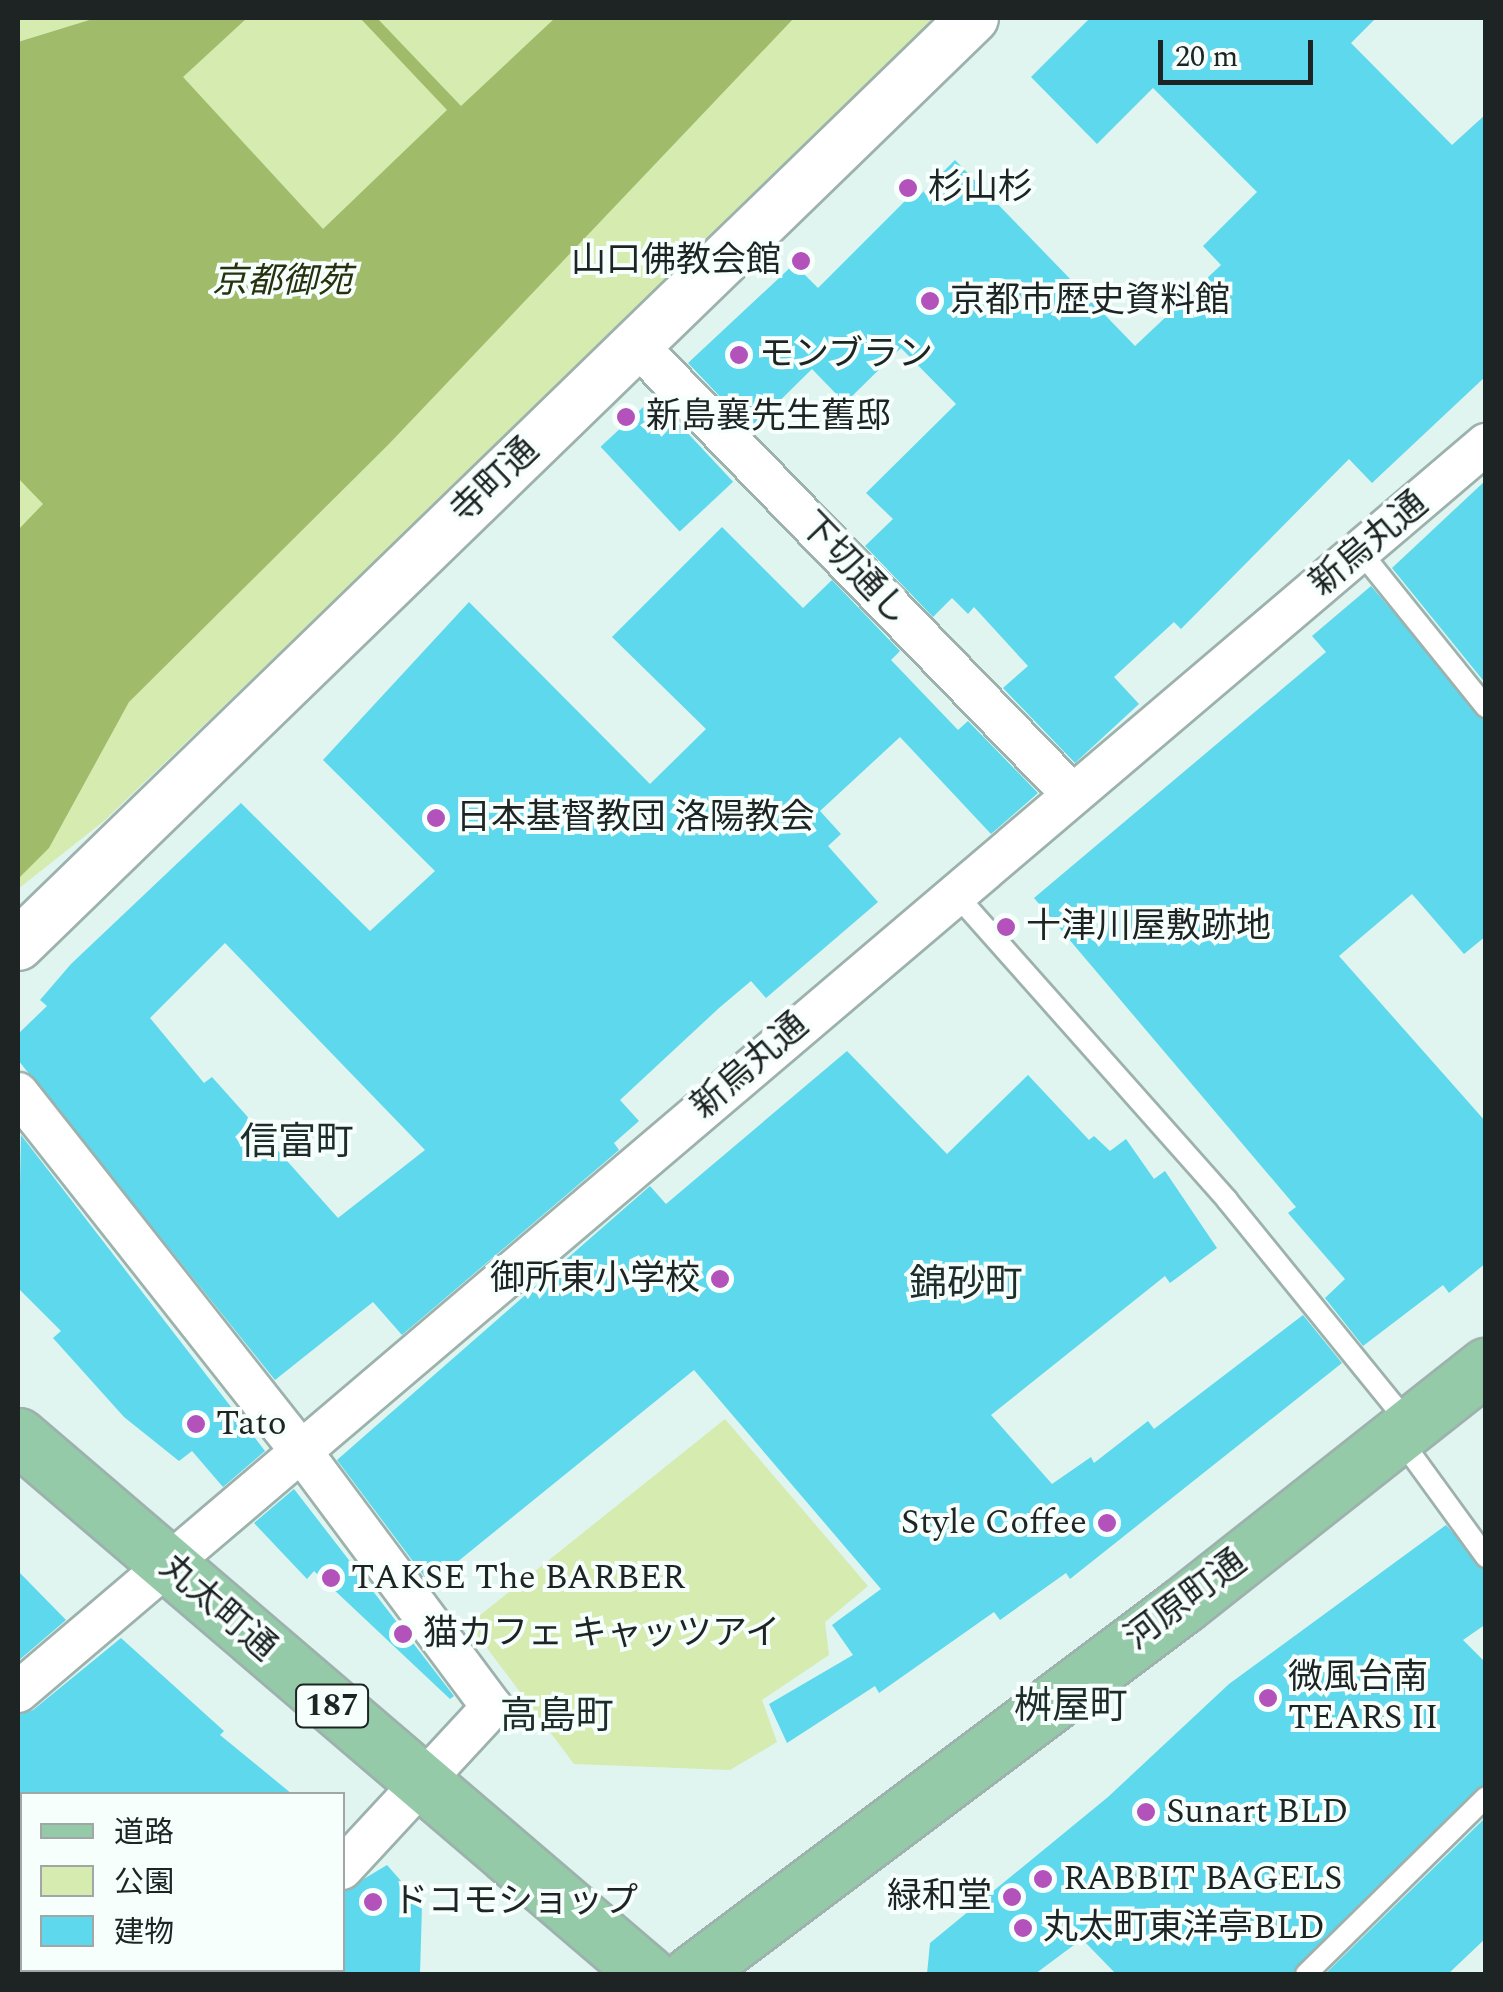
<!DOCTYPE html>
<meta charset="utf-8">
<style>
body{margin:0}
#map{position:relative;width:1503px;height:1992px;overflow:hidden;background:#e0f4f0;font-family:Spectral,"Noto Sans JP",serif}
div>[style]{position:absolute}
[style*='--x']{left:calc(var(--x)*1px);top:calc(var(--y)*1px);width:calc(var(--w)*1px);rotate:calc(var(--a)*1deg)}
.green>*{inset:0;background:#d6ebb0}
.forest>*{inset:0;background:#a0bb69}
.building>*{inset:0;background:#5dd8ec;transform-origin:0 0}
.roads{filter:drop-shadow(2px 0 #9db1ad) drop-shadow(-2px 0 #9db1ad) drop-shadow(0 2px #9db1ad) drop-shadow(0 -2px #9db1ad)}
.service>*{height:20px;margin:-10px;padding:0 10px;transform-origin:10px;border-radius:10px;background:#fff}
.minor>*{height:40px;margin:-20px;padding:0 20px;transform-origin:20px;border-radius:20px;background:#fff}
.tertiary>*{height:50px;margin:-25px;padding:0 25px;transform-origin:25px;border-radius:25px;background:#fff}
.primary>*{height:55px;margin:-27.5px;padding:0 27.5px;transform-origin:27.5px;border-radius:27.5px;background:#94caa7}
.dots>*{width:28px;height:28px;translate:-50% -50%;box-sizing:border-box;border:5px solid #f7fffd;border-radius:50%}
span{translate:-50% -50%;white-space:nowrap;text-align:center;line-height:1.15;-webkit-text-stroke:8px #f7fffd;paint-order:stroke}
.shield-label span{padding:2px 8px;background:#f7fffd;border:2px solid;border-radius:8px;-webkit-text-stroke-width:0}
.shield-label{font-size:32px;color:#1d2423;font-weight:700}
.poi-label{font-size:35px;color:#1d2423}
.left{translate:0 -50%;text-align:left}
.right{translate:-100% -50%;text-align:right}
.park-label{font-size:35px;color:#27310f;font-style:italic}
.street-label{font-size:35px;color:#1d2423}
.neighbourhood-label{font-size:38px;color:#1d2d2a}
.frame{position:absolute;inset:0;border:20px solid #1d2423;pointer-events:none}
.legend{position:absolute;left:20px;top:1792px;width:325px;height:180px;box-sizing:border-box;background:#f7fffd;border:2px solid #a0a7a6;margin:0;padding:12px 18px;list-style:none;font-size:30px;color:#1d2423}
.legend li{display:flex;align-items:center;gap:20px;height:50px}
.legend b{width:50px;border:2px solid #a0a7a6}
.scale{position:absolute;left:1158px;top:40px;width:155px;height:45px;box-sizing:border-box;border:5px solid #1d2423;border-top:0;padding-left:12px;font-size:30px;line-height:35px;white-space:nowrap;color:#1d2423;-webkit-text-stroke:8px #f7fffd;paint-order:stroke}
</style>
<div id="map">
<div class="green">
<i style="clip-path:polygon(18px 18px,940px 18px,104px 821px,18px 889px)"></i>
<i style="clip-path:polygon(725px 1419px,868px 1586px,825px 1622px,829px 1655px,762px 1700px,777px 1742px,730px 1770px,574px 1764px,469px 1624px)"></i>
</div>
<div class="forest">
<i style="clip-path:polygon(96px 18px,247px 18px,183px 77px,323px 229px,447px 110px,360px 18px,377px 18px,461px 106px,555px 18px,794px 18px,388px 445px,129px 702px,49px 848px,18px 879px,18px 530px,43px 504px,18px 478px,18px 42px)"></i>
</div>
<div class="building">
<i style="clip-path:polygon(1090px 18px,1376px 18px,1351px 43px,1452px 145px,1486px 114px,1486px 376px,1372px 483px,1349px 459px,1181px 629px,1174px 622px,1114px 677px,1139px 704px,1075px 763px,1003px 688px,1028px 666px,974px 607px,968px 614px,952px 598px,933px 617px,865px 546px,893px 519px,866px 493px,956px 404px,901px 348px,845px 403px,812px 369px,751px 429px,688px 363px,794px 264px,818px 288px,915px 191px,919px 196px,955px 160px,1135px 346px,1221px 265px,1203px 246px,1257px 192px,1153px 88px,1097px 144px,1031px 77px)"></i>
<i style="left:654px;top:397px;width:116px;height:73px;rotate:47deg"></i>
<i style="clip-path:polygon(1486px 480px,1486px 684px,1392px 568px)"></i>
<i style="clip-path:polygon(evenodd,722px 527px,803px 608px,832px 580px,900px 651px,891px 660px,958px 730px,968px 721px,1038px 793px,991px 834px,900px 737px,820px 811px,841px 834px,828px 846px,878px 902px,766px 998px,751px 981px,719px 1008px,620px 1100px,639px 1121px,614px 1143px,619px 1150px,402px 1335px,373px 1302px,275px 1380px,18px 1060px,18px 1034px,47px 1006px,40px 1000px,71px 964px,241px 803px,370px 931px,435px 871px,323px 760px,469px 602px,650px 784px,706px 729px,612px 637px,722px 527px,225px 943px,425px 1150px,338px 1218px,212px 1077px,204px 1083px,150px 1018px,225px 943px)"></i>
<i style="clip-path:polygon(1371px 586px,1486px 720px,1486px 936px,1464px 954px,1412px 894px,1339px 956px,1486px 1122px,1486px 1263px,1449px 1293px,1443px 1285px,1363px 1346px,1325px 1298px,1345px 1279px,1288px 1213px,1296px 1207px,1034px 898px,1326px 652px,1312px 636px)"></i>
<i style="clip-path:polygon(847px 1051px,947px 1154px,1028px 1075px,1089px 1140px,1094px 1136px,1110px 1151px,1126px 1139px,1154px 1179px,1165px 1171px,1217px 1248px,1170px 1283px,1165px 1276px,991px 1415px,1052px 1484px,1091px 1457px,1094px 1463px,1148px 1421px,1154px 1429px,1303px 1315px,1342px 1363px,1070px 1579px,1066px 1573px,1000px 1620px,994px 1612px,879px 1693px,875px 1686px,787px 1743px,769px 1704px,853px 1655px,832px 1625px,881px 1589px,694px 1370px,430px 1584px,337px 1460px,650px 1186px,666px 1204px)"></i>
<i style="clip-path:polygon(21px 1135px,265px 1451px,223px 1487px,192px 1451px,179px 1461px,124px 1417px,53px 1338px,61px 1331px,18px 1288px)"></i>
<i style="clip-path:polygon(294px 1489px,454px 1696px,450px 1699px,314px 1571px,307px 1579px,254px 1523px)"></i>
<i style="clip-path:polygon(1446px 1525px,1486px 1570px,1486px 1624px,1463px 1640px,1486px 1663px,1486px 1784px,1293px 1974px,1116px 1974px,1082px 1939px,1035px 1974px,927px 1974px,930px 1943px,1108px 1797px,1229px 1684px)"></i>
<i style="clip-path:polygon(18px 1571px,66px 1620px,18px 1661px)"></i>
<i style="clip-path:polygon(121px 1638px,224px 1731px,220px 1735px,292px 1794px,18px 1794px,18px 1715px,33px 1710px)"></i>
<i style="clip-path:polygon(1486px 1817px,1486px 1938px,1448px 1974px,1325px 1974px)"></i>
<i style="clip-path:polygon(387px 1865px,422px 1905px,420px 1974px,342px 1974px,342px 1892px)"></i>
</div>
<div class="roads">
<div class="service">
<i style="--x:1360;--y:551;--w:201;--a:51.1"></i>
<i style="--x:953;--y:891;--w:413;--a:48.4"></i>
<i style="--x:1227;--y:1200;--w:287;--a:50.9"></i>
<i style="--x:1398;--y:1436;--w:150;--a:54"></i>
<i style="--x:1306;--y:1974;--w:252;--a:-44.5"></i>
</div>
<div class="minor">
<i style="--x:636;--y:344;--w:627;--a:45.91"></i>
<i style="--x:18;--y:1093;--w:456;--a:51.7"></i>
<i style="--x:301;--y:1451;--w:319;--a:53.3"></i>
<i style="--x:492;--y:1707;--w:221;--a:132.8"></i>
<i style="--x:18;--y:1692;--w:1927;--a:-40.37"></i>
<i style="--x:220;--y:1974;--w:7;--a:-34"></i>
</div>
<div class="tertiary">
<i style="--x:18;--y:945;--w:1331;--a:-44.15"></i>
</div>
<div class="primary">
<i style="--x:18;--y:1436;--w:828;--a:40.54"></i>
<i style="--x:691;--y:1974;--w:615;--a:-36.87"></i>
<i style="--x:1183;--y:1605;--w:386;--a:-38.3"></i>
</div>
</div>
<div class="dots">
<i style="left:908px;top:188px;background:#b352ba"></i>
<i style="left:801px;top:261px;background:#b352ba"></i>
<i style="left:930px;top:301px;background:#b352ba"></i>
<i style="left:739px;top:355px;background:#b352ba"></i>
<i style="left:626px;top:417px;background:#b352ba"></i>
<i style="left:436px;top:818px;background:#b352ba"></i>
<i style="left:1006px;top:927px;background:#b352ba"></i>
<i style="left:720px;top:1279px;background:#b352ba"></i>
<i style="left:196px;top:1424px;background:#b352ba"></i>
<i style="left:1107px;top:1523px;background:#b352ba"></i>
<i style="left:331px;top:1578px;background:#b352ba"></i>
<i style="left:403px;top:1634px;background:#b352ba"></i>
<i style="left:1268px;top:1698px;background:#b352ba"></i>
<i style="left:1146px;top:1812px;background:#b352ba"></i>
<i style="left:1043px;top:1879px;background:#b352ba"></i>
<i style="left:1012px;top:1897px;background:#b352ba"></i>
<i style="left:373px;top:1902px;background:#b352ba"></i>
<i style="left:1023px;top:1928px;background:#b352ba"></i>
</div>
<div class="shield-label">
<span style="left:332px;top:1706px">187</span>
</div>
<div class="poi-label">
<span class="left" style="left:928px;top:188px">杉山杉</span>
<span class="right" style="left:781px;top:261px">山口佛教会館</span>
<span class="left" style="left:950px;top:301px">京都市歴史資料館</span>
<span class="left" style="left:759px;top:355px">モンブラン</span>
<span class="left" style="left:646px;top:417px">新島襄先生舊邸</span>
<span class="left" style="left:456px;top:818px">日本基督教団 洛陽教会</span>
<span class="left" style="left:1026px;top:927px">十津川屋敷跡地</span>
<span class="right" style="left:700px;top:1279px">御所東小学校</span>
<span class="left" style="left:216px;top:1424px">Tato</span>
<span class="right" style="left:1087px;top:1523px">Style Coffee</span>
<span class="left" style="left:351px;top:1578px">TAKSE The BARBER</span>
<span class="left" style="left:423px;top:1634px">猫カフェ キャッツアイ</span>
<span class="left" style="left:1288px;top:1698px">微風台南<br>TEARS II</span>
<span class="left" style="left:1166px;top:1812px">Sunart BLD</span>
<span class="left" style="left:1063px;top:1879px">RABBIT BAGELS</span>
<span class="right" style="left:992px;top:1897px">緑和堂</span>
<span class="left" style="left:393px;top:1902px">ドコモショップ</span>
<span class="left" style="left:1043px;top:1928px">丸太町東洋亭BLD</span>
</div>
<div class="park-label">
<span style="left:282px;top:282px">京都御苑</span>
</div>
<div class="street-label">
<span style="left:495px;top:481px;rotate:-44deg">寺町通</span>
<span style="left:1369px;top:544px;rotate:-40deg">新烏丸通</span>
<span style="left:854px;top:569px;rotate:46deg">下切通し</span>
<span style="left:750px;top:1066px;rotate:-41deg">新烏丸通</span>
<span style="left:1186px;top:1600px;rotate:-37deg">河原町通</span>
<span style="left:218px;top:1608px;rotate:41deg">丸太町通</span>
</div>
<div class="neighbourhood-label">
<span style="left:297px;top:1144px">信富町</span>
<span style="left:966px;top:1286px">錦砂町</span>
<span style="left:1071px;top:1708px">桝屋町</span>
<span style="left:557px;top:1718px">高島町</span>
</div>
<div class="frame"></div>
<ul class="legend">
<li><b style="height:12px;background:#94caa7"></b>道路</li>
<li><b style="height:28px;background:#d6ebb0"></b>公園</li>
<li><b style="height:28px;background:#5dd8ec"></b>建物</li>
</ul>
<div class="scale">20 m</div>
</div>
